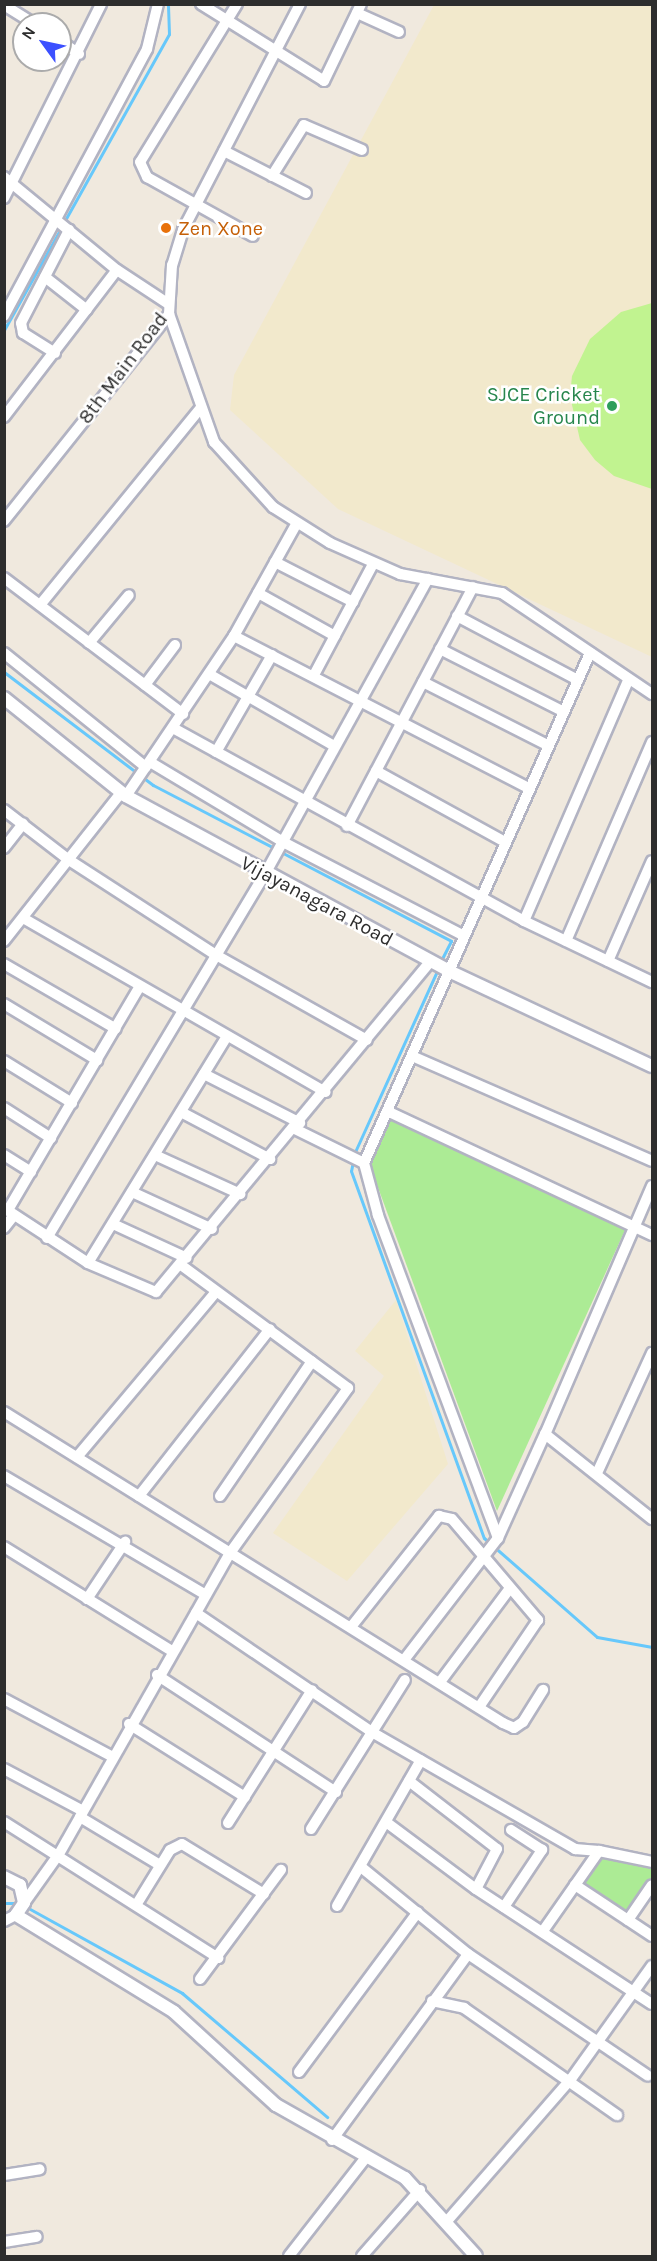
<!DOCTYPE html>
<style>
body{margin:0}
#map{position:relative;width:657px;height:2261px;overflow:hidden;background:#f0e9de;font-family:Karla,sans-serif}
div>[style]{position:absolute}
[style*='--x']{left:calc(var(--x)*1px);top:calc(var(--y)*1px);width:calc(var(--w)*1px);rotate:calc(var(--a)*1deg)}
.education>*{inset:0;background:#f2e9cc}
.green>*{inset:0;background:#aceb95}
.pitch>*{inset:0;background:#c1f390}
.stream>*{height:3px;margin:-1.5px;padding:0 1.5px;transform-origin:1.5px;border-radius:1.5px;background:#67c8fb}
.roads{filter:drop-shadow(2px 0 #b2b3c2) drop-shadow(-2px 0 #b2b3c2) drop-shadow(0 2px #b2b3c2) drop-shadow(0 -2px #b2b3c2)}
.minor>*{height:10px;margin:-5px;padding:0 5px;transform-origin:5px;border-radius:5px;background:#fff}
.tertiary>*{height:12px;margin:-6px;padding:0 6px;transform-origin:6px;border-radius:6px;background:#fff}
.dots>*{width:16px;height:16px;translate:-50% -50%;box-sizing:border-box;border:3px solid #fff;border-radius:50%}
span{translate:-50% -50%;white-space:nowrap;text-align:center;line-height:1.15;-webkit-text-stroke:5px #fff;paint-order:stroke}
.food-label{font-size:20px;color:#c56008}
.left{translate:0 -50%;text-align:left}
.street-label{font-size:20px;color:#2d2d2d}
.leisure-label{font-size:20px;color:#27864d}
.right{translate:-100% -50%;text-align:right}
.frame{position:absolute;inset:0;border:6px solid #2d2d2d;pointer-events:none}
.north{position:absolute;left:12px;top:12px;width:60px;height:60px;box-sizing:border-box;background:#fff;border:2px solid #ababab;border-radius:50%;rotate:303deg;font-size:16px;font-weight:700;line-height:24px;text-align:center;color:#2d2d2d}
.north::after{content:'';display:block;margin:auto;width:21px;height:27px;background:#3c50ff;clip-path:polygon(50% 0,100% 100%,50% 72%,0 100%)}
</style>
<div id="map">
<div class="education">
<i style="clip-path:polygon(434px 5px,652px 5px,652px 657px,338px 509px,230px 410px,234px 375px)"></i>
<i style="clip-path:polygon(396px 1300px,448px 1464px,347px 1581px,273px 1533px,384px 1376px,355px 1351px)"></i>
</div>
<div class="green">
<i style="clip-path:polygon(390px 1116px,626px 1228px,497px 1511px,369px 1163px)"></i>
<i style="clip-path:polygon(602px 1854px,652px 1864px,652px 1879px,627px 1915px,581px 1886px)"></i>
</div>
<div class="pitch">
<i style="clip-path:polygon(652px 303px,652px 489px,614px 476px,595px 460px,580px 440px,570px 396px,572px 376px,590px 339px,621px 312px)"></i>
</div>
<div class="stream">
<i style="--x:64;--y:222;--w:215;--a:-60.8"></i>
<i style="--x:169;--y:34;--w:30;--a:-92"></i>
<i style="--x:4;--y:330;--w:117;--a:-60.8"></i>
<i style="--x:4;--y:672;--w:187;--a:37.2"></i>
<i style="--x:153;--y:785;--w:139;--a:27.5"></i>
<i style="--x:281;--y:852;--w:192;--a:27.6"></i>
<i style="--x:451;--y:941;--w:25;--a:117"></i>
<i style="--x:354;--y:1154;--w:203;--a:-65.6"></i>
<i style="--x:353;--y:1161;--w:10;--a:101"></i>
<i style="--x:351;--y:1171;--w:390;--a:70.1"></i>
<i style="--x:484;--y:1538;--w:150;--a:41.2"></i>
<i style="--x:597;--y:1637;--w:56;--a:10.3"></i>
<i style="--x:4;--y:1903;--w:10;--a:0"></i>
<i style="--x:30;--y:1909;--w:174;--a:28.9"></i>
<i style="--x:182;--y:1993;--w:191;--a:40.5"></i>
</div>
<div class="roads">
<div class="minor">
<i style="--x:201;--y:4;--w:145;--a:32"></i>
<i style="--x:324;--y:81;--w:85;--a:-64.3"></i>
<i style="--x:237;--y:4;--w:185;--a:121.5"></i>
<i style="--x:140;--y:162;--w:17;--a:65"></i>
<i style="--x:147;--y:177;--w:121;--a:29.1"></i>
<i style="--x:300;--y:4;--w:254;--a:117.4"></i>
<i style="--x:183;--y:230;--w:37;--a:107"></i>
<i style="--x:172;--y:265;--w:49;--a:93.5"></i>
<i style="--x:169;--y:314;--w:136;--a:70.6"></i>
<i style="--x:214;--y:442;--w:88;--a:47.8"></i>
<i style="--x:273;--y:507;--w:67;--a:32.3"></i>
<i style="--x:330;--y:543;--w:77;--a:23.9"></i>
<i style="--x:400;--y:574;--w:104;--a:10.6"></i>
<i style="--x:502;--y:593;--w:181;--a:34"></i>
<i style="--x:4;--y:5;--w:36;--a:32"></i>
<i style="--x:357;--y:13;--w:46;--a:24.3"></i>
<i style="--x:60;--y:41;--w:23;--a:34"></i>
<i style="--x:224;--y:151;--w:92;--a:27.1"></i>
<i style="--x:272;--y:176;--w:60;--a:-57.9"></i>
<i style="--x:304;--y:125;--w:63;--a:23.3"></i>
<i style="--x:4;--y:177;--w:146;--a:39.5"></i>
<i style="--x:117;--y:270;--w:60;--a:33.4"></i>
<i style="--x:4;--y:198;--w:217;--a:-63.4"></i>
<i style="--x:45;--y:277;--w:53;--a:38.2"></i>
<i style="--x:4;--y:316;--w:303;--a:-61.8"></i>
<i style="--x:147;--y:49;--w:46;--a:-76.3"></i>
<i style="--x:55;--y:353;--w:38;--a:-148"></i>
<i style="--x:23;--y:333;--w:10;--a:-101"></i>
<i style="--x:21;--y:323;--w:105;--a:-62.7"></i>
<i style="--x:4;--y:417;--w:185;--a:-52.5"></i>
<i style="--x:4;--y:521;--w:265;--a:-51.4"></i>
<i style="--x:275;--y:562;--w:88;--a:27.1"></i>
<i style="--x:4;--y:578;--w:225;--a:37.2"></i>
<i style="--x:258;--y:593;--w:88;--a:29.2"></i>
<i style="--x:40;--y:605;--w:253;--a:-50.8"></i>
<i style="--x:457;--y:616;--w:137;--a:27.9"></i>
<i style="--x:234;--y:636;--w:333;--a:27.3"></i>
<i style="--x:89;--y:643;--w:62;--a:-50.2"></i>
<i style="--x:440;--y:649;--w:139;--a:26.9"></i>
<i style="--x:4;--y:653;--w:182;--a:38.8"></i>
<i style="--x:209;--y:674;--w:144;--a:29.9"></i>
<i style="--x:314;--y:675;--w:126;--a:-62"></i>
<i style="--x:423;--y:682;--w:141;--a:26.9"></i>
<i style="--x:145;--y:685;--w:50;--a:-53.1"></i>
<i style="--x:173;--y:728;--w:401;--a:28.8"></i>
<i style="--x:524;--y:921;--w:142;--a:25.5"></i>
<i style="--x:216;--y:752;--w:112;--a:-60"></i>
<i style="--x:150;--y:762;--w:155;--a:31"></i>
<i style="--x:283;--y:842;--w:204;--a:27.4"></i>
<i style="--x:376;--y:771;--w:147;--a:28.8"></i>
<i style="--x:126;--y:796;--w:193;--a:-56"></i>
<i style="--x:234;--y:636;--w:129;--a:-60.9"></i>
<i style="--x:4;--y:810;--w:82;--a:37.6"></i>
<i style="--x:69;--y:860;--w:175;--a:32.9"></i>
<i style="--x:216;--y:955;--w:173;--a:29.4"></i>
<i style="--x:347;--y:826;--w:270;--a:-62.2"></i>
<i style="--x:4;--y:848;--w:31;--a:-52"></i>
<i style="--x:23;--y:918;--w:349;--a:29.9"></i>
<i style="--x:524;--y:921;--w:262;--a:-66.6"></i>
<i style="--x:4;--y:941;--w:189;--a:-51.7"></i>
<i style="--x:566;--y:941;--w:217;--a:-66.6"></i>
<i style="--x:608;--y:961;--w:109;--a:-66.3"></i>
<i style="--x:4;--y:964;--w:129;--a:30.1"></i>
<i style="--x:4;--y:1004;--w:109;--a:31.1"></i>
<i style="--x:412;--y:1056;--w:262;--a:23.6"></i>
<i style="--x:4;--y:1061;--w:80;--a:31.7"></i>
<i style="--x:204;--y:1074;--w:108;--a:27"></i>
<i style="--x:4;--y:1108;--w:56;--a:32.6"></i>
<i style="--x:387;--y:1111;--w:293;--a:25.1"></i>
<i style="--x:181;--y:1112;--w:101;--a:27.8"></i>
<i style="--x:295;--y:1129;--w:77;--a:26.2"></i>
<i style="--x:4;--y:1155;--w:32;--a:32"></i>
<i style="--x:155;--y:1155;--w:94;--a:24.6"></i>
<i style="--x:652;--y:1186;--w:270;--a:113.3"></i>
<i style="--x:545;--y:1434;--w:137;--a:38.5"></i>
<i style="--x:132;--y:1192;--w:88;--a:24.8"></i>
<i style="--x:4;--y:1208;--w:100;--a:33.2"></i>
<i style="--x:88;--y:1263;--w:74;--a:23.1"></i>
<i style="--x:156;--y:1292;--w:430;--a:-50.3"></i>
<i style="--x:8;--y:1210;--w:258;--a:-59.5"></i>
<i style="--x:113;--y:1224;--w:81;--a:24.7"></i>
<i style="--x:4;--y:1228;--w:16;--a:-52"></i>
<i style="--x:47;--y:1238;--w:424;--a:-59.1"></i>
<i style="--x:265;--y:874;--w:337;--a:-61.1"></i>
<i style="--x:88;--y:1263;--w:264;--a:-58.5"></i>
<i style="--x:4;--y:1412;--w:588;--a:31.93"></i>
<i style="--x:503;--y:1723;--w:12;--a:24"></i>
<i style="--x:514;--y:1728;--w:11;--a:-34"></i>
<i style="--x:523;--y:1722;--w:38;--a:-58"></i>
<i style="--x:77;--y:1457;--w:214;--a:-49.9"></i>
<i style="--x:598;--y:1471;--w:130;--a:-65.4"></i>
<i style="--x:4;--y:1476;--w:234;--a:30.5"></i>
<i style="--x:139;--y:1496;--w:212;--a:-51.9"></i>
<i style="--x:220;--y:1496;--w:163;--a:-55.7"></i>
<i style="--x:498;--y:1538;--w:345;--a:-110.4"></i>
<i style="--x:378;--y:1215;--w:54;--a:-105.1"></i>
<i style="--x:364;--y:1163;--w:558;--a:-66.1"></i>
<i style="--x:4;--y:1547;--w:198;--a:31.8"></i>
<i style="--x:87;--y:1599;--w:69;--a:-56.3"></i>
<i style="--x:196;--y:1613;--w:210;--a:34.1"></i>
<i style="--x:370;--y:1731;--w:237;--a:29.9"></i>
<i style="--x:575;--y:1849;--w:24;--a:5"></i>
<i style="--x:351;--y:1627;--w:142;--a:-51.6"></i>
<i style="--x:439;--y:1516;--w:13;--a:13"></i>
<i style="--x:452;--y:1519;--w:133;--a:49.6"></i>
<i style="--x:538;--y:1620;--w:105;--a:124.1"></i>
<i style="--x:404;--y:1660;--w:154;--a:-52.4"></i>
<i style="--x:498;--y:1538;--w:114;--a:-65.7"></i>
<i style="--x:157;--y:1675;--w:214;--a:33.2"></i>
<i style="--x:440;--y:1682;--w:117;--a:-53.3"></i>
<i style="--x:4;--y:1699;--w:121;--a:28"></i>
<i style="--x:129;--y:1724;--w:137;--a:32.2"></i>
<i style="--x:4;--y:1769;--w:89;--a:28"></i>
<i style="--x:409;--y:1781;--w:111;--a:37.7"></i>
<i style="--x:497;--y:1849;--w:45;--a:117.7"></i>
<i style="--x:80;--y:1817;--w:93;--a:31"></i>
<i style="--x:4;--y:1822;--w:254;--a:32.4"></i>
<i style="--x:386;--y:1822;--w:112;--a:36.7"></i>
<i style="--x:476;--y:1889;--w:210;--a:33.2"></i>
<i style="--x:228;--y:1823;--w:157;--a:-57.7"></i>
<i style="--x:311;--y:1829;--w:176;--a:-57.8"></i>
<i style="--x:361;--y:1867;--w:138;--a:39.1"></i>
<i style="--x:575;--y:1885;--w:92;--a:33.5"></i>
<i style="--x:138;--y:1902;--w:61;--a:-58.4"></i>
<i style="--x:170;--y:1850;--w:13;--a:-27"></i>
<i style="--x:182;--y:1844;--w:96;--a:31.4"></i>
<i style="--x:24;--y:1903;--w:60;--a:-54.5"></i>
<i style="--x:59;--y:1854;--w:346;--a:-60.4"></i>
<i style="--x:230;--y:1553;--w:203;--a:-54.4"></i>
<i style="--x:348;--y:1388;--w:207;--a:-143.6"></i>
<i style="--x:337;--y:1906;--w:168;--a:-60.1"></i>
<i style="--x:504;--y:1907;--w:69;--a:-56.3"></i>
<i style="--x:542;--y:1850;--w:37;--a:-147"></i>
<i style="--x:628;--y:1920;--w:42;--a:-55.6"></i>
<i style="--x:4;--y:1921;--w:13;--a:-27"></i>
<i style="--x:543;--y:1931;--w:98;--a:-55"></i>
<i style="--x:599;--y:1851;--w:54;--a:11.7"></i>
<i style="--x:200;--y:1979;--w:136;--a:-53.4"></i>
<i style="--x:432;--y:2001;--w:33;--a:12"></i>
<i style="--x:464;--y:2008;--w:187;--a:35"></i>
<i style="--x:299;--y:2072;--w:199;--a:-53.4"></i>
<i style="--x:332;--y:2140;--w:230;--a:-53.8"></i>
<i style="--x:468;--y:1954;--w:217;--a:34.1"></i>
<i style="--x:4;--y:2175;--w:36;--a:-9"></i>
<i style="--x:448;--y:2220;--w:187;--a:-48.9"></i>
<i style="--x:571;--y:2079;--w:139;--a:-54.4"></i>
<i style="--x:4;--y:2242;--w:33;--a:-9"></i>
<i style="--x:289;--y:2256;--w:127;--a:-52"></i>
<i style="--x:362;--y:2256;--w:88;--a:-48.7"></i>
</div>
<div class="tertiary">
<i style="--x:4;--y:698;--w:156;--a:38.8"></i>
<i style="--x:126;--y:796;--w:367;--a:28.4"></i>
<i style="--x:449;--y:971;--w:224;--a:25.1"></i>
<i style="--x:4;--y:1877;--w:18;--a:27"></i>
<i style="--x:20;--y:1885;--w:18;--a:77"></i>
<i style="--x:24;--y:1903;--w:14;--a:124"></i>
<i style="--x:16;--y:1915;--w:185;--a:31.5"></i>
<i style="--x:174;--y:2012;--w:138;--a:42.4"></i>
<i style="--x:276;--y:2105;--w:148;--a:29.5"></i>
<i style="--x:405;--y:2178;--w:105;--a:47.7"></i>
</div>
</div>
<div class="dots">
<i style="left:166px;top:228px;background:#e8710a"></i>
<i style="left:612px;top:406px;background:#2e9e5b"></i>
</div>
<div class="food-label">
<span class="left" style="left:178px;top:228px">Zen Xone</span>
</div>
<div class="street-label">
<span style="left:123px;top:368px;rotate:-53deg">8th Main Road</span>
<span style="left:317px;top:901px;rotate:28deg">Vijayanagara Road</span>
</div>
<div class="leisure-label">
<span class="right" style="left:600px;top:406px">SJCE Cricket<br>Ground</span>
</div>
<div class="frame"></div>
<div class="north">N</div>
</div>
